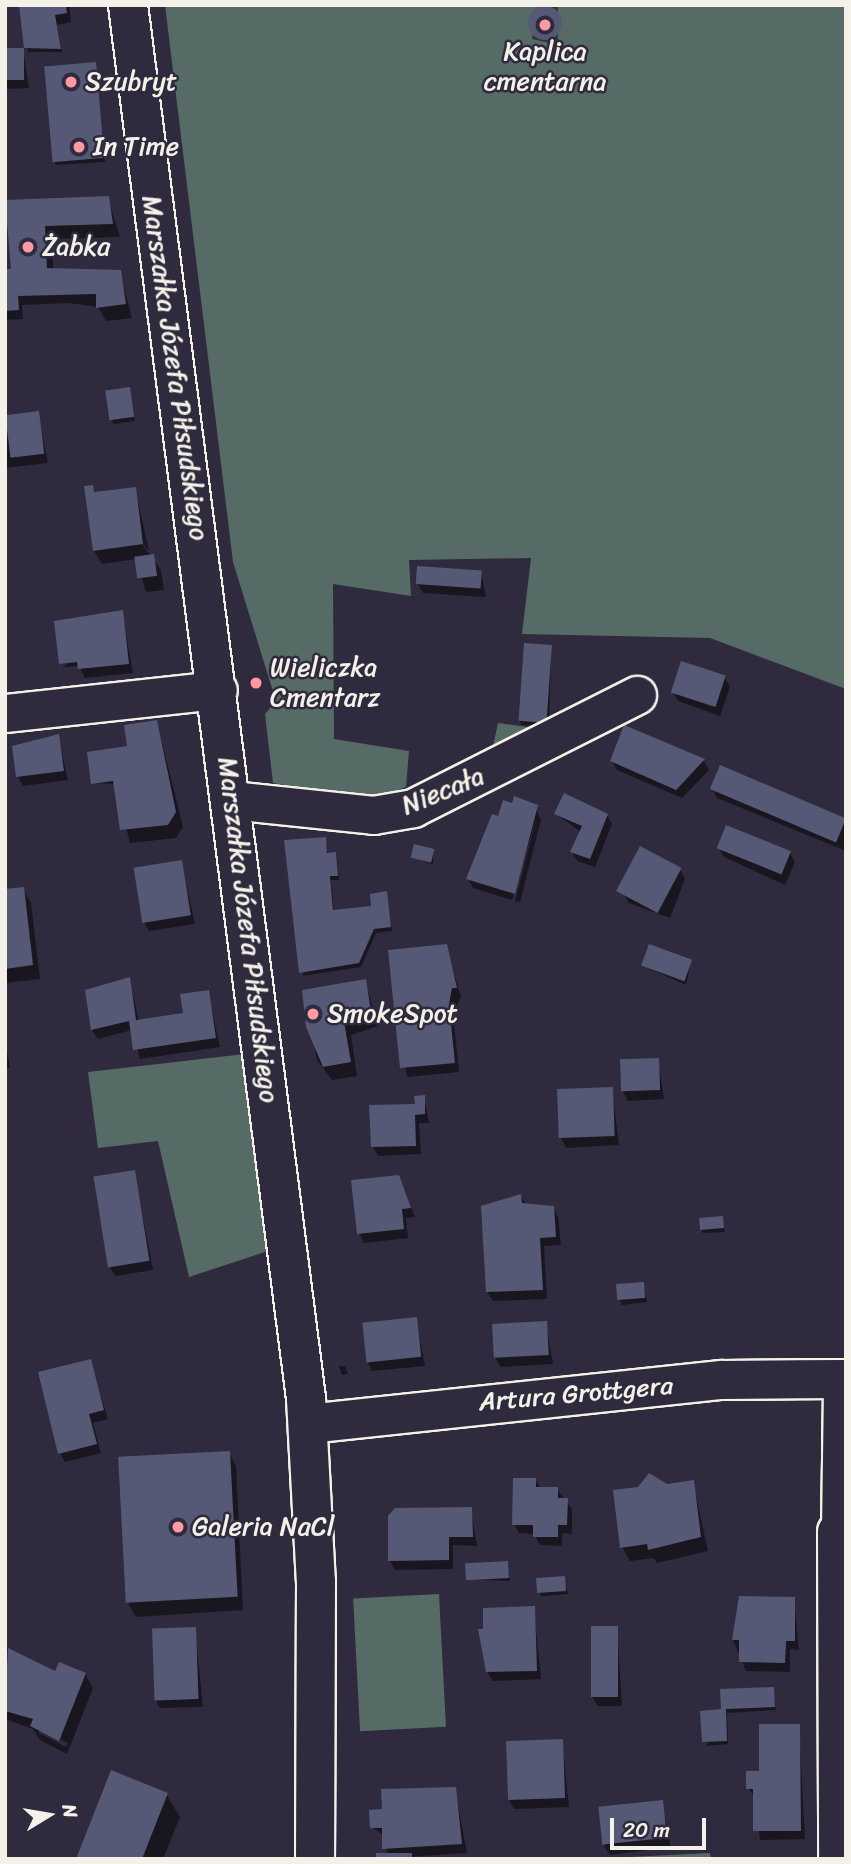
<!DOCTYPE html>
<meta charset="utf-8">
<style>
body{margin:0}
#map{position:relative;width:851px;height:1864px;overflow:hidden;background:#2f2a3d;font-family:Sriracha,sans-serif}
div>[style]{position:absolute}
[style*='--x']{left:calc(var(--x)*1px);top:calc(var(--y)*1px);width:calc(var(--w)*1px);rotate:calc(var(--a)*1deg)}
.green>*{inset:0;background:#566b66;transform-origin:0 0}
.shadow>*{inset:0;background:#0007}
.building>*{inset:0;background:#565976;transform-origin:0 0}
.round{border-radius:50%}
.roads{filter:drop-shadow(2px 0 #f4f1e8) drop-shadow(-2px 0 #f4f1e8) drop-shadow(0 2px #f4f1e8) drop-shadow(0 -2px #f4f1e8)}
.pedestrian>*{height:28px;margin:-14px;padding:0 14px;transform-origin:14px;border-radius:14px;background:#2f2a3d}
.minor>*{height:37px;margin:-18.5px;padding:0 18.5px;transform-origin:18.5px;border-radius:18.5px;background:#2f2a3d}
.tertiary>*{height:38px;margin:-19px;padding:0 19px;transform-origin:19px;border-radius:19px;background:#2f2a3d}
.secondary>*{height:38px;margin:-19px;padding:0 19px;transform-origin:19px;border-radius:19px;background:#2f2a3d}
.dots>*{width:19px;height:19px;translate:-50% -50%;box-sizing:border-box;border:4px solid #2f2a3d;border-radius:50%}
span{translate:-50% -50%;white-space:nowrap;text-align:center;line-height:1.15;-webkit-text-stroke:5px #2f2a3d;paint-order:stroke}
.poi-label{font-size:26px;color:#f4f1e8}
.left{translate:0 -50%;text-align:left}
.street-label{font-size:26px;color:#f4f1e8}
.frame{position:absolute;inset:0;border:7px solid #f4f1e8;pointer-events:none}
.north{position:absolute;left:14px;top:1780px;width:70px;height:70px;-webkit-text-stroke:5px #2f2a3d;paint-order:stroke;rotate:79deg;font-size:19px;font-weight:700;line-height:28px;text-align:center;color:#f4f1e8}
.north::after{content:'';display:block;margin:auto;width:24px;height:32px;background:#f4f1e8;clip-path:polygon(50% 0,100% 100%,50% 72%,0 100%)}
.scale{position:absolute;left:610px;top:1818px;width:96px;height:32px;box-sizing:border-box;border:4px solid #f4f1e8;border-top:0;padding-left:9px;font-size:21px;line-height:24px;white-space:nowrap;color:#f4f1e8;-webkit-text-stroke:5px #2f2a3d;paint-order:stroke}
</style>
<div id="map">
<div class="green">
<i style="clip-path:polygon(165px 5px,846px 5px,846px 689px,710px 638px,522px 634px,531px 558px,409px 560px,411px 596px,333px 584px,334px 739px,409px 751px,406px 787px,371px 800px,273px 783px,265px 714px,276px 701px,233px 562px)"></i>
<i style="clip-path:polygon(498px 723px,549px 730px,490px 760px)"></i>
<i style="clip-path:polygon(245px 1054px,274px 1249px,189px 1277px,158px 1141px,98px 1148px,88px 1072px)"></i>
<i style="left:439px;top:1594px;width:133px;height:86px;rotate:87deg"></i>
<i style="clip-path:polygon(710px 1853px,711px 1859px,588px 1859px)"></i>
</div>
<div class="shadow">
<i style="clip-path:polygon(20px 5px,69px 5px,71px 22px,57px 25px,62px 52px,28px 52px)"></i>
<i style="clip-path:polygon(538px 5px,558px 6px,558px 45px,532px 39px)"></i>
<i style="clip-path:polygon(5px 50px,23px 50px,29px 88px,5px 89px)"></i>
<i style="clip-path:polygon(95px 64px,105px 162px,56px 165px,54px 161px)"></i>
<i style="clip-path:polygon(108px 198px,120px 237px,52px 239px,53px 269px,120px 272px,132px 318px,106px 321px,98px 307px,69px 303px,22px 305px,23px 319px,5px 320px,5px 244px,7px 271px,14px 270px,7px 202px)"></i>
<i style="clip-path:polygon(129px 389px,135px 421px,114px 424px,111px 420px)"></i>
<i style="clip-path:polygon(38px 413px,48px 463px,5px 468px,5px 417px)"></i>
<i style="clip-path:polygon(92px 487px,96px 494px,135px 488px,149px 551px,137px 537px,161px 570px,164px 590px,146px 592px,136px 559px,102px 564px,94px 551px)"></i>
<i style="clip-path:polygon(481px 572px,486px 597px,423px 593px,418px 584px)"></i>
<i style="clip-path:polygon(122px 612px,133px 673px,85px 678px,79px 666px,63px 667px)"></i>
<i style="clip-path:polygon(551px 647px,549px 727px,522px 725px,519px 720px)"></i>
<i style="clip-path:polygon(725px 678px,730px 687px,720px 716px,678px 701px,673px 692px)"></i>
<i style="clip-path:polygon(157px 722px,183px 827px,176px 838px,130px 843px,115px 784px,93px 783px)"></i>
<i style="clip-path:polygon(625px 728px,704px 761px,709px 770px,682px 798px,617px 770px,612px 761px)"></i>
<i style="clip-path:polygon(58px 736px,68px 780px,23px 786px,18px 777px)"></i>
<i style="clip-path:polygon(712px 789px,846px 820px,846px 851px,717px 798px)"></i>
<i style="clip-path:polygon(515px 798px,533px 803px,541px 820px,520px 902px,515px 901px,537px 816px,512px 900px,473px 888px,468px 879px)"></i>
<i style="clip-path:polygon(556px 814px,607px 815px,612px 824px,595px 867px,577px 861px,572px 852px,581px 832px)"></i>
<i style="clip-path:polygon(325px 838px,328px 854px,337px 858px,339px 880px,331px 880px,334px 912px,373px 907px,386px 893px,392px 931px,376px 933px,361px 967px,303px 976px)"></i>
<i style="clip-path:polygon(719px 848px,790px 853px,795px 862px,785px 885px,724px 857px)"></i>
<i style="clip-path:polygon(433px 850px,433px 865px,413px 857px)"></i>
<i style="clip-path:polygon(181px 862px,195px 924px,149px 931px,144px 922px)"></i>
<i style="clip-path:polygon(680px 869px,685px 879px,670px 918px,629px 903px,624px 894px)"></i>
<i style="clip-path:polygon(23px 889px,31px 903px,40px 979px,5px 983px,5px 891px)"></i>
<i style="clip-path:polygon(446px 946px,461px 997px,453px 1014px,459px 1072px,407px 1077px,390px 952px)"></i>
<i style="clip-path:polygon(691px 962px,686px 985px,643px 966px)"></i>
<i style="clip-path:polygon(129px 979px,139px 1021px,184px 1015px,208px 992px,220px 1047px,140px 1059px,132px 1030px,98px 1039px,92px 1030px)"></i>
<i style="clip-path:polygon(365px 981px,378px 1026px,351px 1035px,357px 1076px,332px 1080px,317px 1060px,304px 991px)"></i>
<i style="clip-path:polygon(5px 1041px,10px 1068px,5px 1068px)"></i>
<i style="clip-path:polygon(658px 1060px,664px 1099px,628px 1101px,623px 1092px)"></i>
<i style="clip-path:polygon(612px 1089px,619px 1145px,566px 1148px,561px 1138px)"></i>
<i style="clip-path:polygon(424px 1097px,429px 1123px,419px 1123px,421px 1154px,378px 1156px,373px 1147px)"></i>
<i style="clip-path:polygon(134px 1172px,153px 1270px,115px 1276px,110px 1267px)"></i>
<i style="clip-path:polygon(398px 1177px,415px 1217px,406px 1218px,408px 1238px,364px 1243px,359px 1233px)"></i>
<i style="clip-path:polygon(521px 1196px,526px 1205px,553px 1207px,558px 1217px,561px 1245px,544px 1246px,547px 1299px,493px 1301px,487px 1292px)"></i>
<i style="clip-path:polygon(722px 1218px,725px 1232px,703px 1233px,701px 1229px)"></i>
<i style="clip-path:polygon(643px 1284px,647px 1302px,622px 1305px,620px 1300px)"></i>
<i style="clip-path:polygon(416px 1319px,425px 1366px,372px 1371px,367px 1361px)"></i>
<i style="clip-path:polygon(546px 1323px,553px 1364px,501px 1367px,495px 1358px)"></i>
<i style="clip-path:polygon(90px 1361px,108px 1419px,93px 1423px,101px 1453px,65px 1462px,60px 1453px)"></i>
<i style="clip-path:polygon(339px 1366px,345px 1366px,348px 1374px,342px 1375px)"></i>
<i style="clip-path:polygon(229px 1453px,236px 1466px,243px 1610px,136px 1617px,128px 1603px)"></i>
<i style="clip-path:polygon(535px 1479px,541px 1489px,557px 1489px,572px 1509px,572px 1534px,562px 1533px,562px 1546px,540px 1545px,534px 1534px,519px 1533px,514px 1524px)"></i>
<i style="clip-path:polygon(693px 1482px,708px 1551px,657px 1563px,654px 1558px,630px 1561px,622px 1547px,667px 1486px)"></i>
<i style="clip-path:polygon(471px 1509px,477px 1546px,453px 1545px,453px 1569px,395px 1570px,390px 1561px)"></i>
<i style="clip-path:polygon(507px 1563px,510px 1581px,467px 1579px)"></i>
<i style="clip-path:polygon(564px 1578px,568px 1594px,541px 1596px,539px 1592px)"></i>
<i style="clip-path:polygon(794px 1599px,799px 1650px,790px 1649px,790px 1672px,746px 1671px,733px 1640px)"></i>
<i style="clip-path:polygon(534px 1608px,541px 1679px,493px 1681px,487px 1672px)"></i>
<i style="clip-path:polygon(617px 1628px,622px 1706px,598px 1706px,592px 1697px)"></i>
<i style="clip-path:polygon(195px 1629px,203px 1707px,160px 1708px,155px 1699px)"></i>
<i style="clip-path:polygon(evenodd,9px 1650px,56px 1674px,85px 1674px,93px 1688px,67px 1754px,40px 1740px,33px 1729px,5px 1719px,9px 1650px,39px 1729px,68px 1743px,66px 1747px,39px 1733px,39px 1729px)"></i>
<i style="clip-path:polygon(773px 1688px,776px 1710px,727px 1713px,728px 1744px,706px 1746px,723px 1711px,722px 1691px)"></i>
<i style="clip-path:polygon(799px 1726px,805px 1839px,760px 1840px,755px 1797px,748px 1788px)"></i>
<i style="clip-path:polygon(562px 1741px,569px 1807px,514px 1809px,509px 1800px)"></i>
<i style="clip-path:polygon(455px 1789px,467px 1853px,377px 1859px,388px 1855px,384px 1836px,372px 1827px)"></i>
<i style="clip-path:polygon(166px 1794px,180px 1817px,163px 1859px,78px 1859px)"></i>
<i style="clip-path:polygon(662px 1802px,671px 1847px,610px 1855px,604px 1846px)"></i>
</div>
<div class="building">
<i style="clip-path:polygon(19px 5px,66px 5px,67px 13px,55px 15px,61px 49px,24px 48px)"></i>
<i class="round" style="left:528px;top:6px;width:34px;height:34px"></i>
<i style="left:5px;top:48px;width:19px;height:32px"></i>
<i style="left:96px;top:62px;width:96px;height:52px;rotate:85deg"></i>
<i style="clip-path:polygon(109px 196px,113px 224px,45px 226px,47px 268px,121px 270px,126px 304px,96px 308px,96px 294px,18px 296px,19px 310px,5px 311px,5px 269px,11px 269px,5px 200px)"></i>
<i style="left:130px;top:387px;width:30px;height:25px;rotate:82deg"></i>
<i style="left:39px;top:411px;width:43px;height:34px;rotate:83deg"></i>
<i style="clip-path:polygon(93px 485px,94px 492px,136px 487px,143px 544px,93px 551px,84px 486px)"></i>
<i style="left:154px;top:554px;width:22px;height:20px;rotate:82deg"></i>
<i style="left:417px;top:566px;width:65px;height:18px;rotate:4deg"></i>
<i style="clip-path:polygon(123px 610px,129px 664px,78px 669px,77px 662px,59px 664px,54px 621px)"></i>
<i style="left:524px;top:643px;width:28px;height:78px;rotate:4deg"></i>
<i style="left:681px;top:661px;width:47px;height:33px;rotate:18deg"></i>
<i style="clip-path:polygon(157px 720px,176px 812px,168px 825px,120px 830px,113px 781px,91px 784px,87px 752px,127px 746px,124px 725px)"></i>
<i style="clip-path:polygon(624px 725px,705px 759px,676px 790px,610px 761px)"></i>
<i style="clip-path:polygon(59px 734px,64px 771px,16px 777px,12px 746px)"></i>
<i style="left:720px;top:765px;width:137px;height:26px;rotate:23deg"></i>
<i style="clip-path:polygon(564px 793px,608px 814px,590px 859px,570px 852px,582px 826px,554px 814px)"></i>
<i style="clip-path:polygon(514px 796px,538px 805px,515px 894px,466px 879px,492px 814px,498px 816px,503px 800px,512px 803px)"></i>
<i style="left:726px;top:825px;width:70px;height:25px;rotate:22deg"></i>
<i style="clip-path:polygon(326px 837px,327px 853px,336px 852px,338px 876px,330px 876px,333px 910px,371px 906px,370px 894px,387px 891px,391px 927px,374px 929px,359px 963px,299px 973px,284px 840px)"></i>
<i style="left:414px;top:844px;width:21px;height:14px;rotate:14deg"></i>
<i style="left:640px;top:846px;width:47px;height:51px;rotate:28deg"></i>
<i style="left:182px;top:860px;width:56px;height:49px;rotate:81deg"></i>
<i style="clip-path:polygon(24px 887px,33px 965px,5px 969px,5px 889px)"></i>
<i style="clip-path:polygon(447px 944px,457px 988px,452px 988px,449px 1004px,455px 1063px,400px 1068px,388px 950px)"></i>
<i style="left:649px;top:944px;width:46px;height:23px;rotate:20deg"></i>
<i style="clip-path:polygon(130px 977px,136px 1020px,183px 1013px,180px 994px,209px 990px,216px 1038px,133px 1050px,129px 1021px,91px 1030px,85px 990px)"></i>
<i style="clip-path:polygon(366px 979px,371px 1012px,344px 1022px,351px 1062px,323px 1067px,306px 1027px,302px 990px)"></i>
<i style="left:659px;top:1058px;width:32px;height:39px;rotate:88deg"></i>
<i style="left:613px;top:1087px;width:49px;height:56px;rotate:88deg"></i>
<i style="clip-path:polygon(425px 1095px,425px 1114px,415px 1115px,416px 1146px,371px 1147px,369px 1105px,415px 1104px,414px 1096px)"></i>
<i style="left:135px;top:1170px;width:92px;height:42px;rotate:81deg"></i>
<i style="clip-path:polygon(399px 1175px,411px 1208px,402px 1209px,404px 1229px,357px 1234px,351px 1180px)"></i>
<i style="clip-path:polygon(521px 1194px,522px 1203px,554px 1206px,556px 1237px,540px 1238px,543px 1290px,486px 1292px,481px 1206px)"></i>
<i style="left:723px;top:1216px;width:12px;height:24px;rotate:85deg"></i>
<i style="left:644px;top:1282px;width:16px;height:28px;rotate:86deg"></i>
<i style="left:417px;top:1317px;width:40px;height:55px;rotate:84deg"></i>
<i style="left:547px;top:1321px;width:34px;height:55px;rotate:87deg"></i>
<i style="clip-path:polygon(91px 1359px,104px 1410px,89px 1414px,97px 1444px,58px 1454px,38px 1372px)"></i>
<i style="left:230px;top:1451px;width:146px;height:112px;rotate:87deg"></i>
<i style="clip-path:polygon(649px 1473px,667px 1484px,694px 1480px,701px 1537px,648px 1550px,647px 1544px,620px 1548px,613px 1490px,638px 1487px)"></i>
<i style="clip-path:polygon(513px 1478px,536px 1478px,536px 1487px,558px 1487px,558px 1498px,568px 1498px,567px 1525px,558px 1525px,558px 1537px,533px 1537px,533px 1525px,512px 1525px)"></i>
<i style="clip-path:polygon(472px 1507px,473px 1537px,449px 1537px,449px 1560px,388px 1561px,388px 1516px,395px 1508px)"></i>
<i style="left:508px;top:1561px;width:17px;height:43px;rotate:87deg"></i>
<i style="left:565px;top:1576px;width:15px;height:29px;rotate:86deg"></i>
<i style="clip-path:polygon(739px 1596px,795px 1597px,795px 1641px,786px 1641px,785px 1663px,739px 1662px,739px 1640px,732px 1640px)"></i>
<i style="clip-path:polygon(535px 1606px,537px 1671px,486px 1672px,478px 1629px,483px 1629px,483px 1608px)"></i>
<i style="left:591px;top:1626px;width:27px;height:71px"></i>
<i style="left:196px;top:1627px;width:72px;height:44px;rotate:88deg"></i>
<i style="clip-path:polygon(8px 1648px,55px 1671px,59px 1662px,86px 1673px,59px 1741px,30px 1726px,33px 1719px,5px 1711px)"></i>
<i style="clip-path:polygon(774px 1687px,775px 1707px,726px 1709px,727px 1741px,702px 1742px,700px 1711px,721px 1709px,720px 1689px)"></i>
<i style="clip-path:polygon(759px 1724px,800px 1724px,801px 1831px,753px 1831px,753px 1789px,746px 1789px,746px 1771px,759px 1771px)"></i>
<i style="left:563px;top:1739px;width:59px;height:57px;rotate:88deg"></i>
<i style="clip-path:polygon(111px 1770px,168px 1793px,142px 1859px,76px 1859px)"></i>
<i style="clip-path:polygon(456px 1787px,462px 1844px,382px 1849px,382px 1828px,370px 1828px,369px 1810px,382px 1809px,381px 1789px)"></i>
<i style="left:663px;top:1800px;width:38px;height:65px;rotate:84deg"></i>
<i style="left:376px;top:1853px;width:36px;height:6px"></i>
</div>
<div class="roads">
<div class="pedestrian">
<i style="--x:836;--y:1531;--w:152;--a:-89.2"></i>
</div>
<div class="minor">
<i style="--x:5;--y:713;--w:214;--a:-6.2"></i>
<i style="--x:231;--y:800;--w:143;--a:6"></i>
<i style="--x:373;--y:815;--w:41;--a:-9.9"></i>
<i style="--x:413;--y:808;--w:251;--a:-26.8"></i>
<i style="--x:836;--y:1531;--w:328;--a:89.8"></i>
</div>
<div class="tertiary">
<i style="--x:308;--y:1424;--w:416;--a:-6.1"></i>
<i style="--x:722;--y:1380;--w:124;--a:-0.5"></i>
</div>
<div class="secondary">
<i style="--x:128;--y:5;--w:1405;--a:82.72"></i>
<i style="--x:306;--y:1399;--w:182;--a:86.9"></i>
<i style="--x:316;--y:1581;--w:278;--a:90.2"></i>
</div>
</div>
<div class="dots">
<i style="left:545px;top:25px;background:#ff9aa2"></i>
<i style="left:71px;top:82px;background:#ff9aa2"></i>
<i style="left:79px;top:147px;background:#ff9aa2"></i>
<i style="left:28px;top:247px;background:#ff9aa2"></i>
<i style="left:256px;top:683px;background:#ff9aa2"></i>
<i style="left:313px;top:1014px;background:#ff9aa2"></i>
<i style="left:178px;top:1527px;background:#ff9aa2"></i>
</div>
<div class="poi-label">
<span style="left:545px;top:67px">Kaplica<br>cmentarna</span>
<span class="left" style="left:85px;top:82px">Szubryt</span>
<span class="left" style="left:93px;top:147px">In Time</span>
<span class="left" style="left:42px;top:247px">Żabka</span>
<span class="left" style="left:270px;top:683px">Wieliczka<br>Cmentarz</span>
<span class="left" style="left:327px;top:1014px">SmokeSpot</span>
<span class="left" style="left:192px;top:1527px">Galeria NaCl</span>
</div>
<div class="street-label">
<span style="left:175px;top:368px;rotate:82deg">Marszałka Józefa Piłsudskiego</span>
<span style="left:443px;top:791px;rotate:-22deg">Niecała</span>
<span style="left:248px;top:930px;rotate:83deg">Marszałka Józefa Piłsudskiego</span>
<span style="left:576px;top:1394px;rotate:-5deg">Artura Grottgera</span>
</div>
<div class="frame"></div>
<div class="north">N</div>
<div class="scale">20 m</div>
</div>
